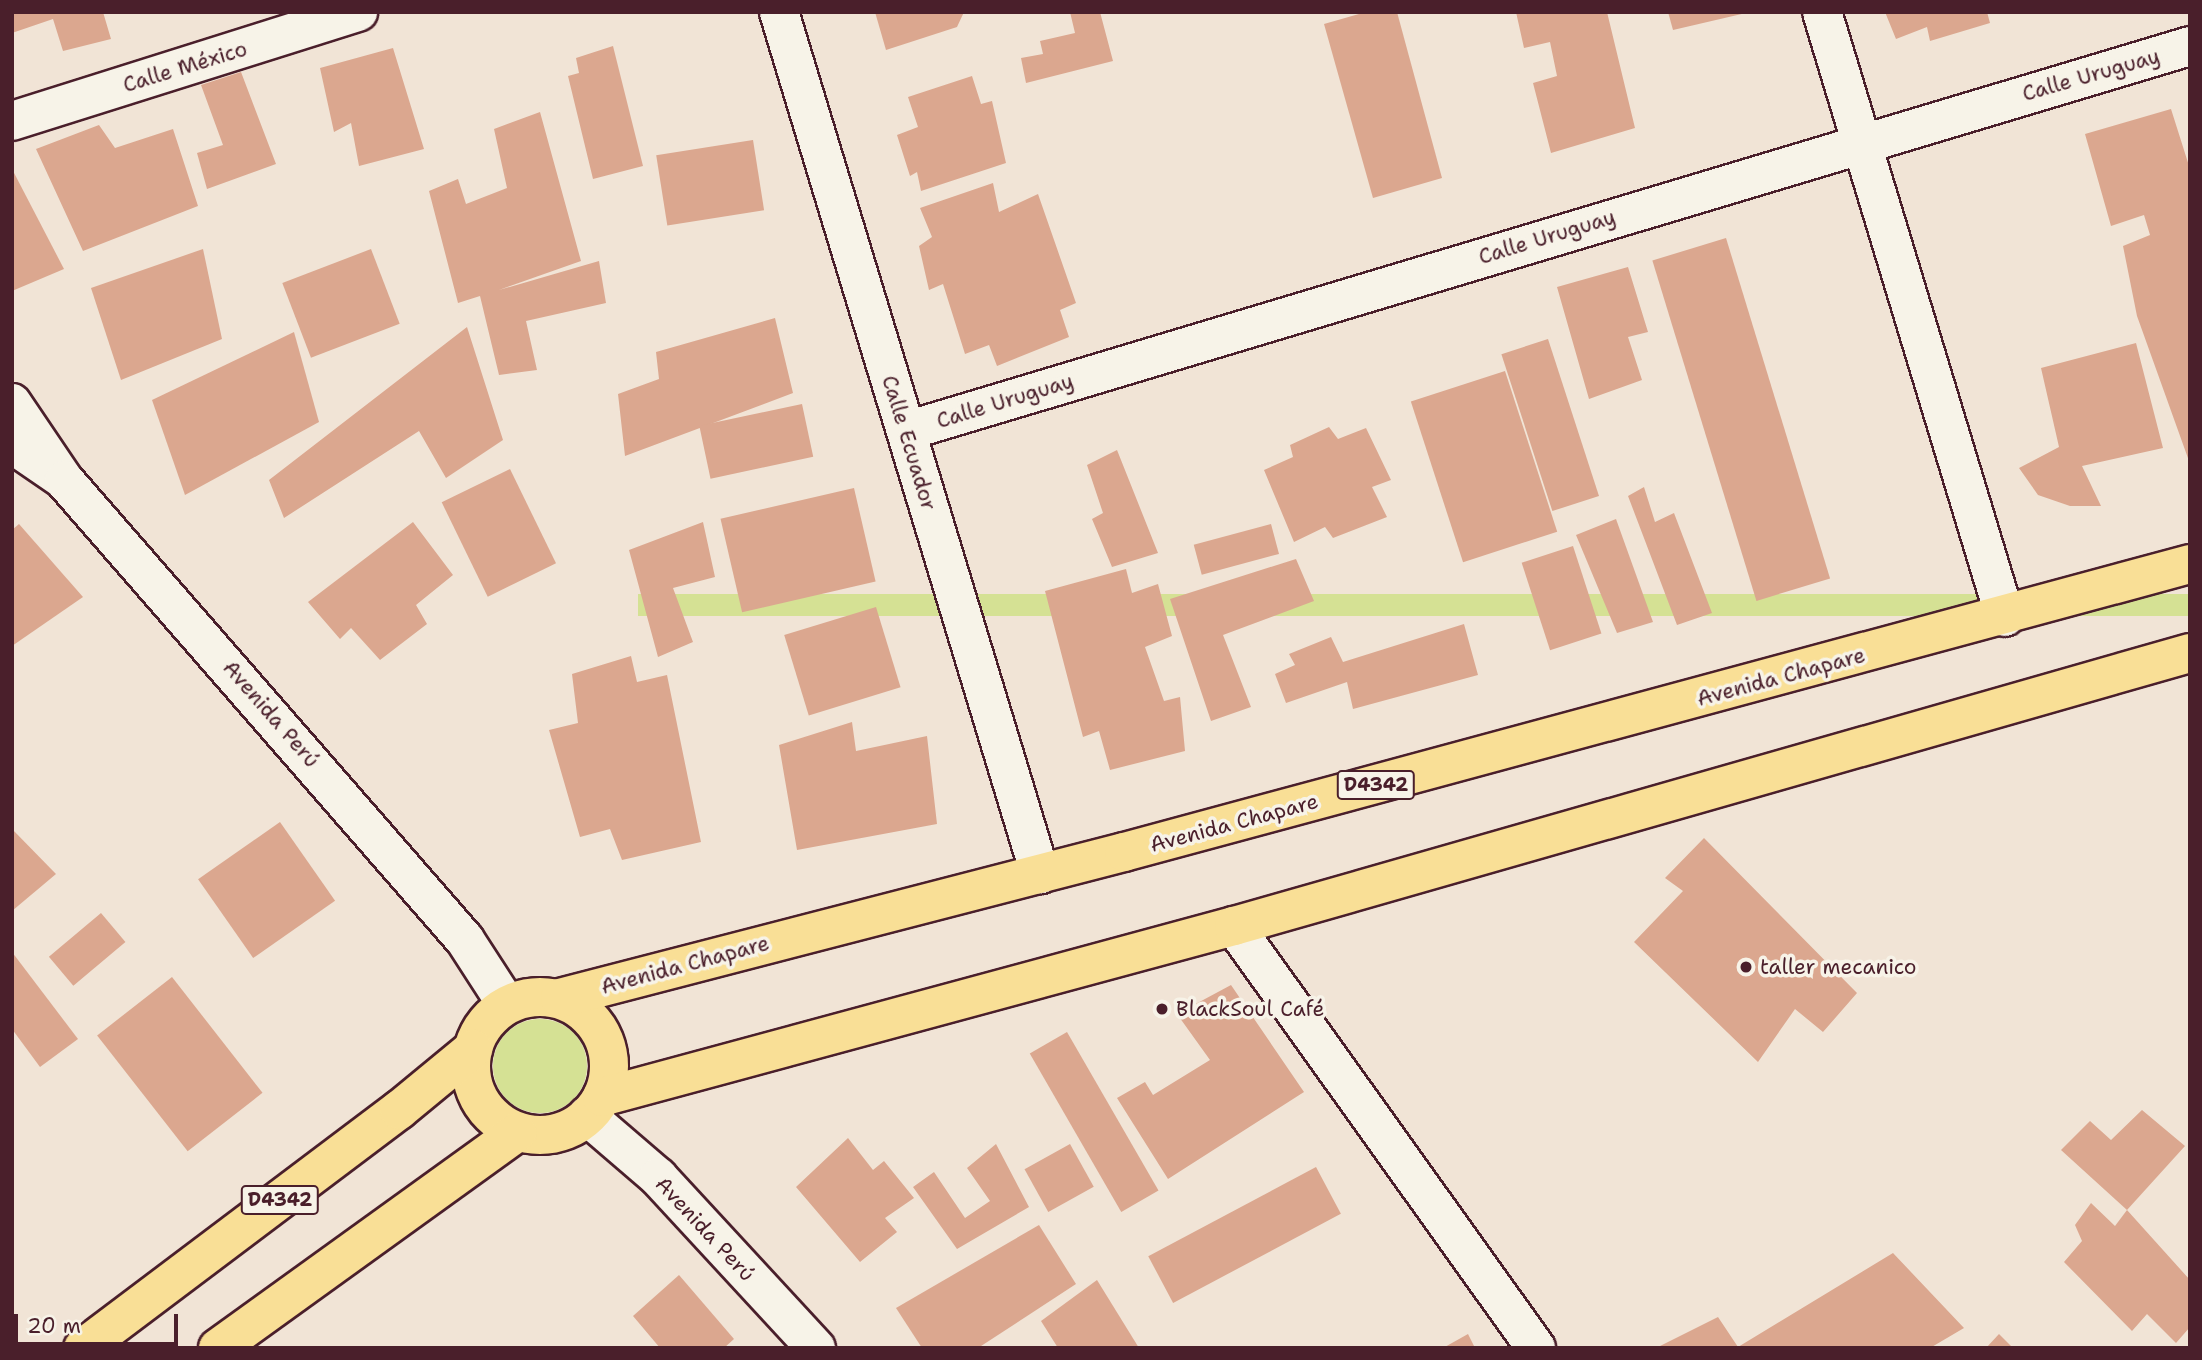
<!DOCTYPE html>
<meta charset="utf-8">
<style>
body{margin:0}
#map{position:relative;width:2202px;height:1360px;overflow:hidden;background:#f1e4d6;font-family:"Shantell Sans",sans-serif}
div>[style]{position:absolute}
[style*='--x']{left:calc(var(--x)*1px);top:calc(var(--y)*1px);width:calc(var(--w)*1px);rotate:calc(var(--a)*1deg)}
.green>*{inset:0;background:#d5e194;transform-origin:0 0}
.round{border-radius:50%}
.building>*{inset:0;background:#dba78f;transform-origin:0 0}
.roads{filter:drop-shadow(2px 0 #4a1f2b) drop-shadow(-2px 0 #4a1f2b) drop-shadow(0 2px #4a1f2b) drop-shadow(0 -2px #4a1f2b)}
.minor>*{height:38px;margin:-19px;padding:0 19px;transform-origin:19px;border-radius:19px;background:#f7f3e8}
.tertiary>*{height:38px;margin:-19px;padding:0 19px;transform-origin:19px;border-radius:19px;background:#f7f3e8}
.primary>*{height:38px;margin:-19px;padding:0 19px;transform-origin:19px;border-radius:19px;background:#f9df96}
.primary>.ring{margin:-19px;padding:0;box-sizing:content-box;background:none;border:38px solid #f9df96;border-radius:50%}
.dots>*{width:19px;height:19px;translate:-50% -50%;box-sizing:border-box;border:4px solid #f7f3e8;border-radius:50%}
span{translate:-50% -50%;white-space:nowrap;text-align:center;line-height:1.15;-webkit-text-stroke:7px #f7f3e8;paint-order:stroke}
.shield-label span{padding:2px 5px;background:#f7f3e8;border:2px solid;border-radius:5px;-webkit-text-stroke-width:0}
.shield-label{font-size:19px;color:#4a1f2b;font-weight:700}
.street-label{font-size:21px;color:#4a1f2b}
.poi-label{font-size:21px;color:#4a1f2b}
.left{translate:0 -50%;text-align:left}
.frame{position:absolute;inset:0;border:14px solid #4a1f2b;pointer-events:none}
.scale{position:absolute;left:14px;top:1314px;width:164px;height:32px;box-sizing:border-box;border:4px solid #4a1f2b;border-top:0;padding-left:9px;font-size:21px;line-height:24px;white-space:nowrap;color:#4a1f2b;-webkit-text-stroke:5px #f7f3e8;paint-order:stroke}
</style>
<div id="map">
<div class="green">
<i style="left:2190px;top:594px;width:22px;height:1552px;rotate:90deg"></i>
<i class="round" style="left:493px;top:1019px;width:94px;height:94px"></i>
</div>
<div class="building">
<i style="clip-path:polygon(12px 12px,103px 12px,111px 39px,63px 51px,53px 19px,12px 33px)"></i>
<i style="clip-path:polygon(875px 12px,964px 12px,957px 27px,886px 50px)"></i>
<i style="clip-path:polygon(1070px 12px,1100px 12px,1113px 61px,1026px 83px,1021px 58px,1043px 54px,1040px 41px,1075px 33px)"></i>
<i style="clip-path:polygon(1366px 12px,1397px 12px,1442px 178px,1373px 198px,1324px 24px)"></i>
<i style="clip-path:polygon(1516px 12px,1607px 12px,1635px 128px,1551px 153px,1533px 83px,1557px 76px,1550px 42px,1524px 48px)"></i>
<i style="clip-path:polygon(1668px 12px,1746px 12px,1746px 13px,1673px 30px)"></i>
<i style="clip-path:polygon(1885px 12px,1987px 12px,1990px 23px,1930px 41px,1927px 27px,1896px 39px)"></i>
<i style="clip-path:polygon(613px 46px,643px 166px,593px 179px,568px 76px,579px 73px,576px 58px)"></i>
<i style="clip-path:polygon(393px 48px,424px 149px,359px 166px,351px 123px,334px 132px,320px 68px)"></i>
<i style="clip-path:polygon(241px 72px,276px 164px,207px 189px,197px 153px,223px 145px,201px 85px)"></i>
<i style="clip-path:polygon(972px 76px,981px 104px,992px 101px,1006px 163px,921px 191px,917px 172px,910px 176px,897px 135px,918px 127px,908px 97px)"></i>
<i style="clip-path:polygon(2171px 109px,2190px 169px,2189px 461px,2137px 316px,2123px 246px,2150px 235px,2144px 215px,2111px 226px,2085px 134px)"></i>
<i style="clip-path:polygon(540px 112px,581px 261px,499px 290px,599px 261px,606px 303px,526px 321px,537px 370px,499px 375px,480px 296px,458px 303px,429px 191px,458px 179px,466px 204px,507px 188px,494px 129px)"></i>
<i style="clip-path:polygon(99px 125px,115px 148px,173px 129px,198px 206px,83px 251px,36px 149px)"></i>
<i style="left:753px;top:140px;width:71px;height:98px;rotate:81deg"></i>
<i style="clip-path:polygon(12px 169px,64px 269px,12px 291px)"></i>
<i style="clip-path:polygon(993px 183px,999px 212px,1038px 194px,1076px 303px,1060px 310px,1069px 337px,997px 366px,989px 345px,965px 354px,943px 284px,929px 290px,919px 246px,932px 237px,920px 208px)"></i>
<i style="left:1726px;top:238px;width:356px;height:77px;rotate:73deg"></i>
<i style="clip-path:polygon(203px 249px,222px 339px,121px 380px,91px 288px)"></i>
<i style="left:371px;top:249px;width:80px;height:95px;rotate:69deg"></i>
<i style="clip-path:polygon(1628px 267px,1648px 332px,1628px 337px,1642px 380px,1589px 399px,1557px 287px)"></i>
<i style="clip-path:polygon(775px 318px,793px 393px,625px 456px,618px 394px,659px 379px,656px 352px)"></i>
<i style="clip-path:polygon(467px 327px,503px 440px,446px 478px,419px 431px,284px 518px,269px 480px)"></i>
<i style="clip-path:polygon(294px 332px,319px 422px,185px 495px,152px 400px)"></i>
<i style="left:1548px;top:339px;width:165px;height:49px;rotate:72deg"></i>
<i style="clip-path:polygon(2136px 343px,2163px 448px,2082px 466px,2101px 506px,2070px 506px,2038px 495px,2019px 468px,2059px 447px,2041px 368px)"></i>
<i style="left:1505px;top:371px;width:169px;height:99px;rotate:72deg"></i>
<i style="left:802px;top:404px;width:54px;height:105px;rotate:78deg"></i>
<i style="clip-path:polygon(1329px 427px,1338px 439px,1366px 428px,1391px 480px,1372px 487px,1387px 517px,1333px 538px,1325px 527px,1294px 542px,1264px 470px,1293px 457px,1290px 445px)"></i>
<i style="clip-path:polygon(1117px 450px,1158px 553px,1112px 567px,1092px 519px,1103px 513px,1087px 465px)"></i>
<i style="left:510px;top:469px;width:105px;height:76px;rotate:64deg"></i>
<i style="clip-path:polygon(1644px 487px,1655px 522px,1674px 513px,1712px 613px,1677px 625px,1628px 496px)"></i>
<i style="left:854px;top:488px;width:96px;height:137px;rotate:77deg"></i>
<i style="clip-path:polygon(1616px 519px,1653px 622px,1617px 633px,1576px 535px)"></i>
<i style="clip-path:polygon(413px 522px,453px 575px,416px 605px,427px 624px,380px 660px,351px 628px,340px 639px,308px 602px)"></i>
<i style="clip-path:polygon(703px 522px,715px 577px,673px 588px,693px 642px,658px 657px,629px 550px)"></i>
<i style="clip-path:polygon(19px 524px,83px 597px,12px 646px,12px 530px)"></i>
<i style="left:1271px;top:524px;width:31px;height:80px;rotate:75deg"></i>
<i style="left:1573px;top:546px;width:92px;height:54px;rotate:72deg"></i>
<i style="clip-path:polygon(1296px 559px,1314px 601px,1223px 635px,1251px 707px,1211px 721px,1170px 599px)"></i>
<i style="clip-path:polygon(1126px 569px,1132px 593px,1158px 584px,1172px 636px,1145px 647px,1164px 701px,1180px 697px,1185px 751px,1110px 770px,1099px 731px,1083px 737px,1045px 591px)"></i>
<i style="left:876px;top:607px;width:84px;height:96px;rotate:73deg"></i>
<i style="clip-path:polygon(1464px 624px,1478px 675px,1353px 709px,1347px 682px,1286px 703px,1275px 674px,1295px 665px,1289px 654px,1331px 637px,1343px 662px)"></i>
<i style="clip-path:polygon(631px 656px,637px 682px,667px 675px,701px 842px,622px 860px,610px 829px,580px 837px,549px 730px,578px 723px,572px 674px)"></i>
<i style="clip-path:polygon(852px 722px,856px 751px,927px 736px,937px 824px,797px 850px,779px 745px)"></i>
<i style="left:280px;top:822px;width:96px;height:100px;rotate:55deg"></i>
<i style="clip-path:polygon(12px 829px,56px 874px,12px 911px)"></i>
<i style="clip-path:polygon(1704px 838px,1857px 993px,1823px 1032px,1795px 1009px,1758px 1062px,1634px 942px,1683px 891px,1665px 878px)"></i>
<i style="left:101px;top:913px;width:38px;height:68px;rotate:50deg"></i>
<i style="clip-path:polygon(12px 952px,78px 1039px,40px 1067px,12px 1029px)"></i>
<i style="left:172px;top:977px;width:147px;height:95px;rotate:52deg"></i>
<i style="clip-path:polygon(1231px 985px,1304px 1092px,1168px 1179px,1117px 1098px,1145px 1082px,1153px 1095px,1210px 1060px,1177px 1014px)"></i>
<i style="left:1067px;top:1032px;width:183px;height:43px;rotate:60deg"></i>
<i style="clip-path:polygon(2142px 1110px,2185px 1146px,2127px 1210px,2061px 1150px,2090px 1121px,2111px 1140px)"></i>
<i style="clip-path:polygon(848px 1138px,873px 1170px,884px 1161px,914px 1198px,885px 1218px,897px 1232px,860px 1262px,796px 1187px)"></i>
<i style="clip-path:polygon(996px 1144px,1029px 1207px,957px 1249px,913px 1187px,934px 1172px,965px 1218px,990px 1201px,967px 1168px)"></i>
<i style="left:1070px;top:1144px;width:49px;height:52px;rotate:61deg"></i>
<i style="left:1316px;top:1167px;width:53px;height:190px;rotate:62deg"></i>
<i style="clip-path:polygon(2091px 1203px,2115px 1226px,2127px 1210px,2190px 1280px,2190px 1327px,2176px 1343px,2147px 1314px,2132px 1331px,2064px 1262px,2082px 1241px,2075px 1225px)"></i>
<i style="clip-path:polygon(1039px 1225px,1076px 1284px,978px 1348px,922px 1348px,896px 1308px)"></i>
<i style="clip-path:polygon(1893px 1253px,1964px 1328px,1930px 1348px,1656px 1348px,1718px 1317px,1738px 1347px)"></i>
<i style="clip-path:polygon(679px 1275px,734px 1339px,724px 1348px,660px 1348px,633px 1316px)"></i>
<i style="clip-path:polygon(1097px 1280px,1139px 1348px,1058px 1348px,1041px 1321px)"></i>
<i style="clip-path:polygon(1468px 1334px,1475px 1348px,1443px 1348px)"></i>
<i style="clip-path:polygon(1999px 1334px,2013px 1348px,1986px 1348px)"></i>
</div>
<div class="roads">
<div class="minor">
<i style="--x:779;--y:12;--w:901;--a:73.15"></i>
<i style="--x:1822;--y:12;--w:632;--a:73.17"></i>
<i style="--x:12;--y:121;--w:363;--a:-17.5"></i>
<i style="--x:906;--y:431;--w:1340;--a:-16.69"></i>
<i style="--x:12;--y:444;--w:62;--a:34.5"></i>
<i style="--x:1234;--y:926;--w:519;--a:54.41"></i>
<i style="--x:587;--y:1116;--w:94;--a:40.7"></i>
<i style="--x:658;--y:1177;--w:233;--a:47.3"></i>
</div>
<div class="tertiary">
<i style="--x:12;--y:403;--w:93;--a:56"></i>
<i style="--x:64;--y:480;--w:610;--a:48.92"></i>
<i style="--x:465;--y:940;--w:77;--a:57.1"></i>
</div>
<div class="primary">
<i class="ring" style="left:471px;top:997px;width:100px;height:100px"></i>
<i style="--x:560;--y:998;--w:583;--a:-14.51"></i>
<i style="--x:1124;--y:852;--w:1104;--a:-15.12"></i>
<i style="--x:602;--y:1097;--w:655;--a:-15.14"></i>
<i style="--x:1234;--y:926;--w:994;--a:-15.94"></i>
<i style="--x:83;--y:1348;--w:396;--a:-37"></i>
<i style="--x:399;--y:1110;--w:96;--a:-39.5"></i>
<i style="--x:218;--y:1348;--w:369;--a:-35.8"></i>
</div>
</div>
<div class="dots">
<i style="left:1746px;top:967px;background:#4a1f2b"></i>
<i style="left:1162px;top:1009px;background:#4a1f2b"></i>
</div>
<div class="shield-label">
<span style="left:1376px;top:785px">D4342</span>
<span style="left:280px;top:1200px">D4342</span>
</div>
<div class="street-label">
<span style="left:185px;top:67px;rotate:-17deg">Calle México</span>
<span style="left:2091px;top:75px;rotate:-16deg">Calle Uruguay</span>
<span style="left:1547px;top:237px;rotate:-17deg">Calle Uruguay</span>
<span style="left:1005px;top:401px;rotate:-17deg">Calle Uruguay</span>
<span style="left:909px;top:443px;rotate:73deg">Calle Ecuador</span>
<span style="left:1781px;top:677px;rotate:-15deg">Avenida Chapare</span>
<span style="left:271px;top:714px;rotate:49deg">Avenida Perú</span>
<span style="left:1234px;top:823px;rotate:-15deg">Avenida Chapare</span>
<span style="left:685px;top:965px;rotate:-15deg">Avenida Chapare</span>
<span style="left:705px;top:1229px;rotate:47deg">Avenida Perú</span>
</div>
<div class="poi-label">
<span class="left" style="left:1760px;top:967px">taller mecanico</span>
<span class="left" style="left:1176px;top:1009px">BlackSoul Café</span>
</div>
<div class="frame"></div>
<div class="scale">20 m</div>
</div>
